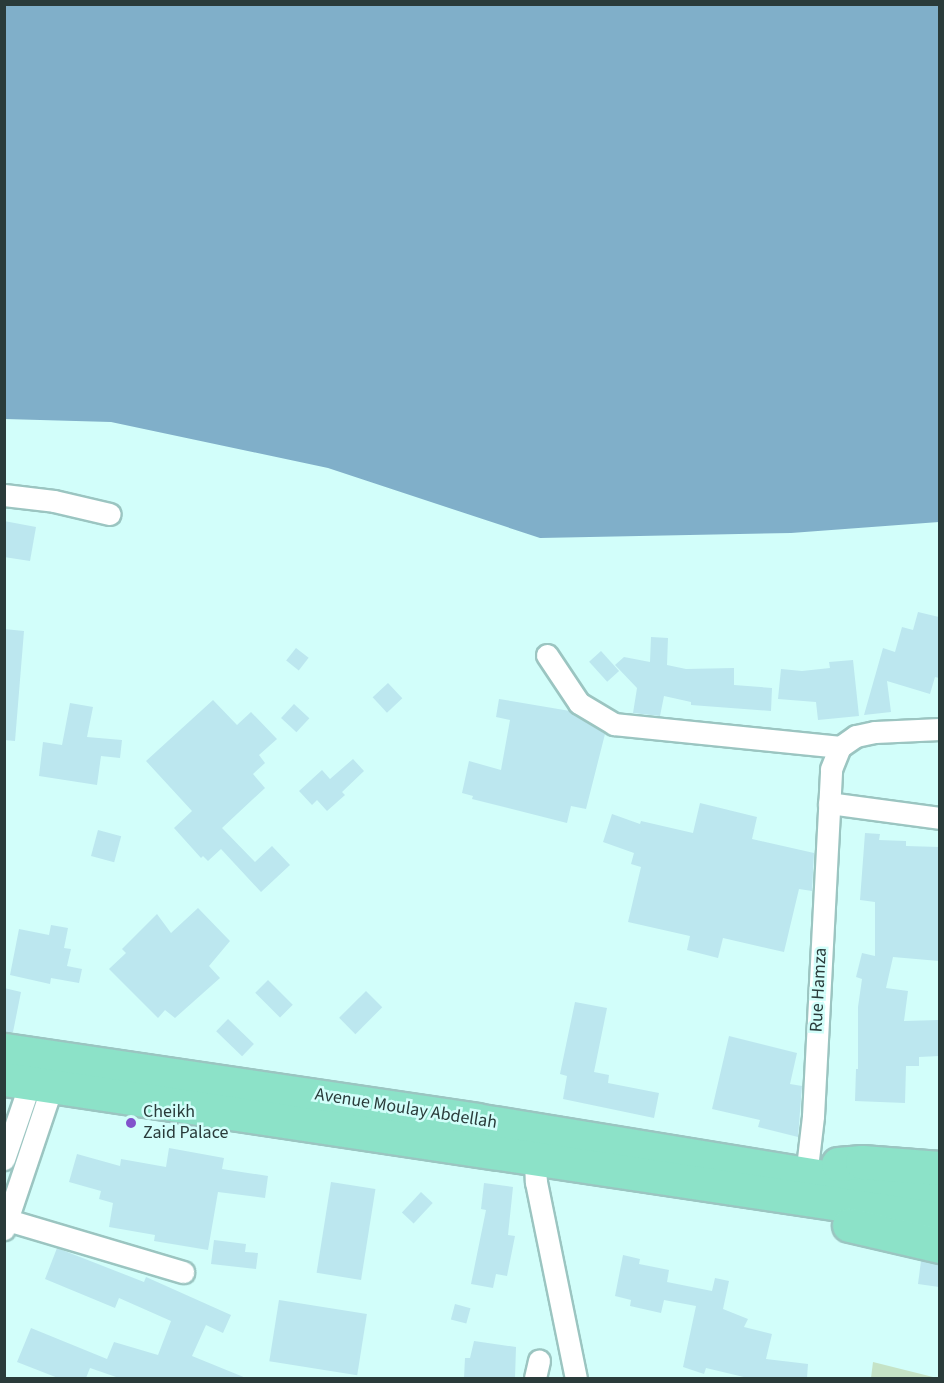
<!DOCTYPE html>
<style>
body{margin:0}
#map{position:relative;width:944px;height:1383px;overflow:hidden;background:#d2fefa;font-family:"Source Sans 3",sans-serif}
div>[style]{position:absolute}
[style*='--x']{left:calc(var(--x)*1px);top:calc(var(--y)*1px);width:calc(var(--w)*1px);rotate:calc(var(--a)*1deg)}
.green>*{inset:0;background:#c5e3c6}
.water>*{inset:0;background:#80afc9}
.building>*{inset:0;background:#bce7ef;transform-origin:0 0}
.roads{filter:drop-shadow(2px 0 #9bc5c1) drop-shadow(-2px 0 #9bc5c1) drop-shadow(0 2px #9bc5c1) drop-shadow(0 -2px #9bc5c1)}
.street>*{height:21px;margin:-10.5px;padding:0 10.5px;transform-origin:10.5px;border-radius:10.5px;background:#fff}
.primary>*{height:33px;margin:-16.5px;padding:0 16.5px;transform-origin:16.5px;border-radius:16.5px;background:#8ce2c8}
.dots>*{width:16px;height:16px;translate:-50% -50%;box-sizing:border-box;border:3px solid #d2fefa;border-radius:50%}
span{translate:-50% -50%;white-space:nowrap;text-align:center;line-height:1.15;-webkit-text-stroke:5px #d2fefa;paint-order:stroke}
.street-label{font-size:18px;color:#2a3b3a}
.poi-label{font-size:18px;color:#2a3b3a}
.left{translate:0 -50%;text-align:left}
.frame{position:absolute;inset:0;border:6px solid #2a3b3a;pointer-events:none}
</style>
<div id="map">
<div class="green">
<i style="clip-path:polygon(873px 1362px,937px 1378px,938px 1378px,871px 1378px)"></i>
</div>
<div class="water">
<i style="clip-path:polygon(5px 4px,939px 5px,939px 522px,791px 533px,540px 538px,328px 468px,111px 422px,5px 419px)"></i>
</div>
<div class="building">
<i style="clip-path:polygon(4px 521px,36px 527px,30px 561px,4px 557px)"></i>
<i style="clip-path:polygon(918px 612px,939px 617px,939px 678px,935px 677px,930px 694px,887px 681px,891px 712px,864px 715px,883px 648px,895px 652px,902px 627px,913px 630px)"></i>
<i style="clip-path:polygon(4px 629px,24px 631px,15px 741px,4px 740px)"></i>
<i style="clip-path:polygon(651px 637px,668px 638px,667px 665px,686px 669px,734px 668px,734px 685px,772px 688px,771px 711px,691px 705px,691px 702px,664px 696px,660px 716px,633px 713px,637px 688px,615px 665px,624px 657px,650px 662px)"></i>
<i style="left:296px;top:648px;width:16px;height:16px;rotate:38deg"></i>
<i style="left:601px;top:651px;width:27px;height:16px;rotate:48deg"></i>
<i style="clip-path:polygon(853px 660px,859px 716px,818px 720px,816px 702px,778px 699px,781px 669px,802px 671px,830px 668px,829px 662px)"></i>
<i style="left:388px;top:683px;width:21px;height:21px;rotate:47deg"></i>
<i style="clip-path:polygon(499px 699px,570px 711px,605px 734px,586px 809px,571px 806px,567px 823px,472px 799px,473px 796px,462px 793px,469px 761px,501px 770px,510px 720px,496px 717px)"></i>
<i style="clip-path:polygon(213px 700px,237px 725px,251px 712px,277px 739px,259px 755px,265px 763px,253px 774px,265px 788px,222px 828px,255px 862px,272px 846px,290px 865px,261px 892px,221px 849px,208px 861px,203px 856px,201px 858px,174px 828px,192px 811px,146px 761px)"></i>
<i style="clip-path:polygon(70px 703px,93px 707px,87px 737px,122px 740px,120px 758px,101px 756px,97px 785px,39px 776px,43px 742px,62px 745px)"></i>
<i style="left:294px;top:704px;width:21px;height:19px;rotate:43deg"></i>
<i style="clip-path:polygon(353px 759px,364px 771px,342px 792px,345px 795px,327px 811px,317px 800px,312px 805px,299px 791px,322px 770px,330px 779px)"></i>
<i style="clip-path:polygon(700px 803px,757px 817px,752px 839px,814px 853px,812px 891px,799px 889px,784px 952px,723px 938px,718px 958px,687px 950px,690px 936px,628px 922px,641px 867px,631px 864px,634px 853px,603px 842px,612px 814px,640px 824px,641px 821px,693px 833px)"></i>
<i style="left:98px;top:830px;width:24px;height:27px;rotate:15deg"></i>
<i style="clip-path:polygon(865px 833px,880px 834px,879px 840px,906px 841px,906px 846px,939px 847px,939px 961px,893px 957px,886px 988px,908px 991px,904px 1021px,939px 1020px,939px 1056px,919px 1057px,919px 1066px,906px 1066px,905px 1103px,855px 1101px,856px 1069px,858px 1069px,858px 1007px,862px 979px,856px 977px,862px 953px,875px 956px,875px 902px,860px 900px)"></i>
<i style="clip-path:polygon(198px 908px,230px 941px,209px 966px,220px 978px,175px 1018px,165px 1010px,158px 1018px,109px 969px,126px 953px,122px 949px,157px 914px,171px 933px)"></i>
<i style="clip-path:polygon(51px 925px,68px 928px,64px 948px,71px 949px,67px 966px,82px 969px,79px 983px,51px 978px,50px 984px,10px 975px,19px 929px,49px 935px)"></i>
<i style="left:268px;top:980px;width:35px;height:18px;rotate:45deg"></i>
<i style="clip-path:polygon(4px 988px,21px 992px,13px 1032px,4px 1032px)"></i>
<i style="left:366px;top:991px;width:23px;height:38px;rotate:45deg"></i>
<i style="clip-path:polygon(575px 1002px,607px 1008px,594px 1072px,609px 1075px,608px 1083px,659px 1093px,654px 1118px,563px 1099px,567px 1076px,560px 1074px)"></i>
<i style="left:228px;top:1019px;width:36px;height:17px;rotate:44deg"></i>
<i style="clip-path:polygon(729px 1036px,797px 1053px,790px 1084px,802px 1086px,798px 1137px,758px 1127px,760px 1120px,712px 1109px)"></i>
<i style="clip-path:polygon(169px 1148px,224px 1158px,222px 1169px,268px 1176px,265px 1198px,218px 1192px,208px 1250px,154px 1241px,155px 1235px,109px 1227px,113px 1203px,99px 1199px,101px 1191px,69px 1182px,77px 1154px,120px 1166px,121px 1159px,166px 1167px)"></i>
<i style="left:331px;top:1182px;width:45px;height:92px;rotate:9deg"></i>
<i style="clip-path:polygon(484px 1183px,513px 1187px,508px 1235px,515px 1236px,507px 1276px,496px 1274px,493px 1288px,471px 1284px,486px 1210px,481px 1209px)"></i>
<i style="left:421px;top:1192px;width:16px;height:28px;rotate:43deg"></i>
<i style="clip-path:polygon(214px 1240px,246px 1244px,245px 1252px,258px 1253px,256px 1269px,211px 1264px)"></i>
<i style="clip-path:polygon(57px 1248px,144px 1282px,146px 1277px,231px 1315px,223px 1333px,206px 1325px,192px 1356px,246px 1378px,119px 1378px,90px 1368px,86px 1378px,58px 1378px,17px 1362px,31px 1328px,107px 1359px,114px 1342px,158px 1355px,171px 1321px,119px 1298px,115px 1308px,45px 1279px)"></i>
<i style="clip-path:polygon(623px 1255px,640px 1259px,639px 1264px,669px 1270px,667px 1282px,712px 1291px,715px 1278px,729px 1281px,723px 1309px,748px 1319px,744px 1327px,772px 1334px,766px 1359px,808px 1364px,807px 1378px,748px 1378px,706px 1368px,704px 1374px,683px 1367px,696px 1306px,664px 1300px,661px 1313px,630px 1306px,631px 1300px,615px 1296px)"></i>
<i style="clip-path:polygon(921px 1261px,939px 1264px,939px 1287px,918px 1284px)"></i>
<i style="left:279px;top:1300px;width:89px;height:62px;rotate:9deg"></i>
<i style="left:455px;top:1304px;width:16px;height:16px;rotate:15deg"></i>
<i style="clip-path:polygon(474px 1341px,516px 1347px,515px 1378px,464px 1378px,465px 1358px,470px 1358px)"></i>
</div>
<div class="roads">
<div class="street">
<i style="--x:4;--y:495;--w:50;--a:6.8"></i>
<i style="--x:54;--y:501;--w:57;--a:13.1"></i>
<i style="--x:547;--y:655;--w:58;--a:56.3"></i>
<i style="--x:579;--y:703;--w:41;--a:31"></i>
<i style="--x:614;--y:724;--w:227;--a:5.8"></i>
<i style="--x:829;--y:803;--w:112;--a:7.7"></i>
<i style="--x:535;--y:1158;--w:24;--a:88"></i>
<i style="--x:536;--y:1182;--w:200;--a:78.5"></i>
<i style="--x:4;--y:1159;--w:80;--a:-71.1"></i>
<i style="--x:806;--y:1176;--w:60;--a:-83.3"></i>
<i style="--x:813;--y:1116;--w:347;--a:-87"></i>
<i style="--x:831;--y:769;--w:24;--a:-68"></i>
<i style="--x:840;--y:747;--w:19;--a:-35"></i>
<i style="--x:856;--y:736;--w:19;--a:-12"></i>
<i style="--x:875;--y:732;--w:65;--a:-2.6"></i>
<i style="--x:4;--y:1219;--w:187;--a:16.5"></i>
<i style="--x:4;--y:1229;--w:151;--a:-71.4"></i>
<i style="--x:535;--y:1378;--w:18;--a:-77"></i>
</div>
<div class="primary">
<i style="--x:4;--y:1050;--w:477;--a:8.4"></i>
<i style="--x:476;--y:1120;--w:470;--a:9.3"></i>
<i style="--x:4;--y:1079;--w:946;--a:8.51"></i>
<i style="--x:838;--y:1164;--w:24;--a:-5"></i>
<i style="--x:862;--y:1162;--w:78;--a:4.4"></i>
<i style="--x:849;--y:1225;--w:93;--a:13"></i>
</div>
</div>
<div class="dots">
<i style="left:131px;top:1123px;background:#8152cb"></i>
</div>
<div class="street-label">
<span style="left:819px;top:990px;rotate:-87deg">Rue Hamza</span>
<span style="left:406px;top:1109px;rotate:9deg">Avenue Moulay Abdellah</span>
</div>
<div class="poi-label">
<span class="left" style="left:143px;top:1123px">Cheikh<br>Zaid Palace</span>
</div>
<div class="frame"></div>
</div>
